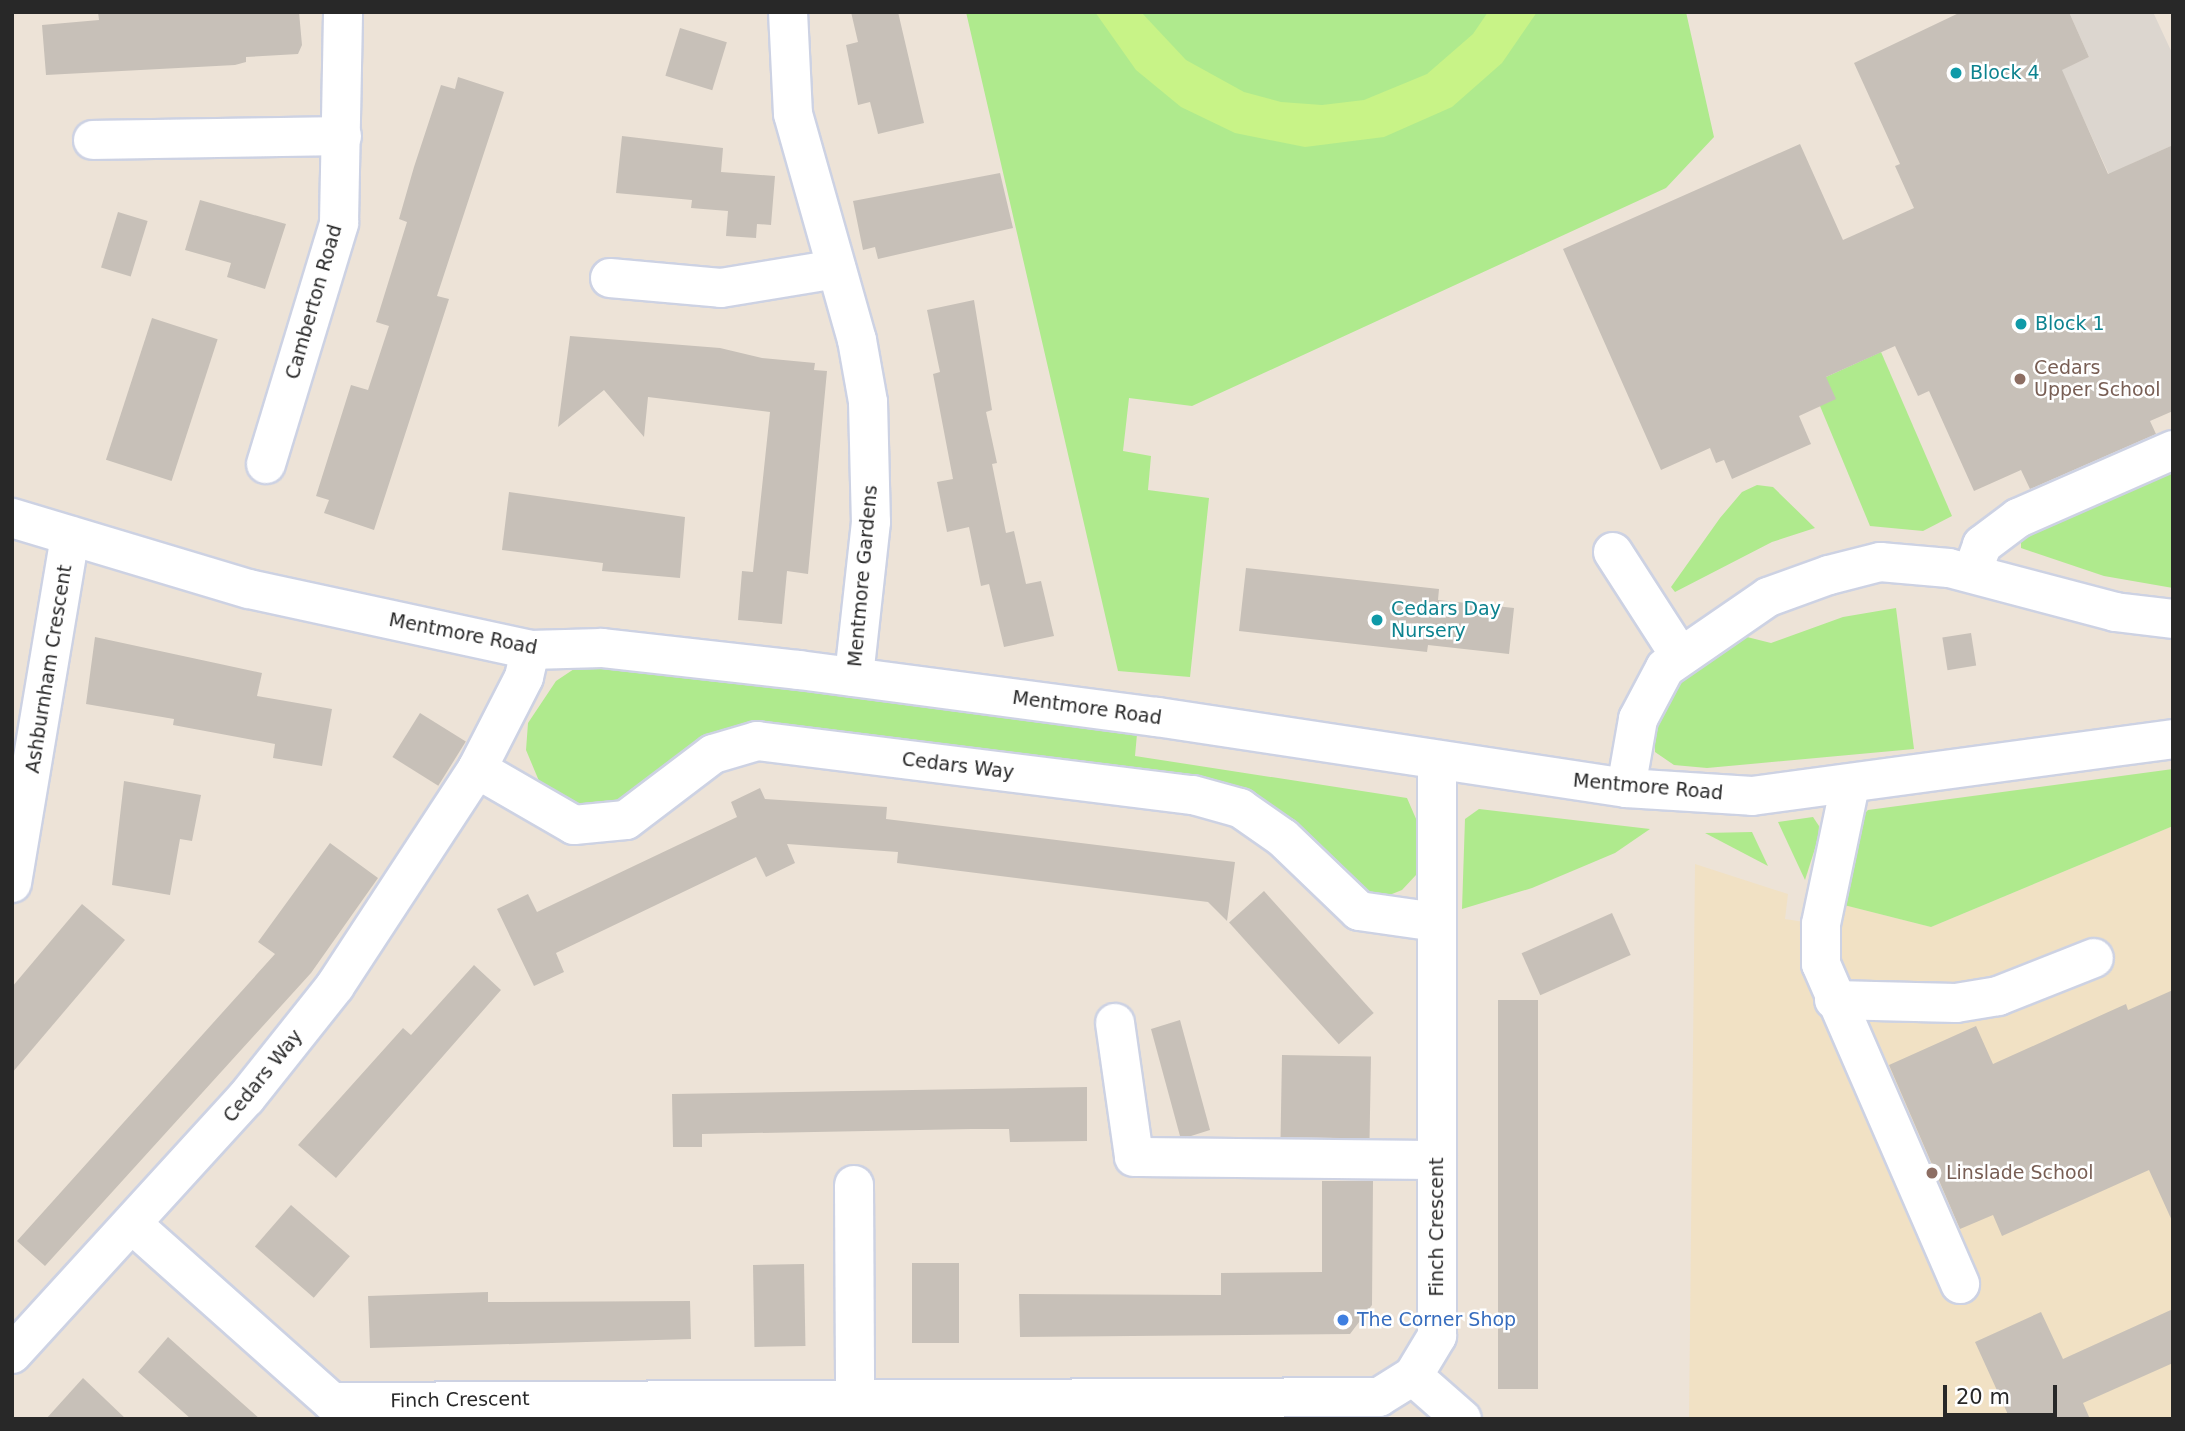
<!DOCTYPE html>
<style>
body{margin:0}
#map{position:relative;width:2185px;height:1431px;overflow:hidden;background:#ede3d7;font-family:"DejaVu Sans",sans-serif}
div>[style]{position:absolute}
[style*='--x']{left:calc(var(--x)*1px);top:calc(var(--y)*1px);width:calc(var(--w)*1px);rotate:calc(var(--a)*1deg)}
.education>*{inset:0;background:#f1e1c4}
.green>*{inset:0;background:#afea8d}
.pitch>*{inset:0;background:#c8f387}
.plaza>*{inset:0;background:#dcd6cf}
.building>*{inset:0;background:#c7c0b8;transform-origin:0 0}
.roads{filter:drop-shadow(2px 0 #cdd2e3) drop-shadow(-2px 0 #cdd2e3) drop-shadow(0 2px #cdd2e3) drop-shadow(0 -2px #cdd2e3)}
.minor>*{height:38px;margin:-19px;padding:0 19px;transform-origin:19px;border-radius:19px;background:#fff}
.dots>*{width:19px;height:19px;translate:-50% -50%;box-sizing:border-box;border:4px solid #fff;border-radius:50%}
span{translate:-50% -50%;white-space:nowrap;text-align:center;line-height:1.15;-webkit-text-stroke:5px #fff;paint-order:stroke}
.culture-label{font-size:19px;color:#0d838f}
.left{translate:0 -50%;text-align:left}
.street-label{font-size:19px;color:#282828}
.education-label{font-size:19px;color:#785e54}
.shop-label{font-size:19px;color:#366cbe}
.frame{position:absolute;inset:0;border:14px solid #282828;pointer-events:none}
.scale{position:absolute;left:1943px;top:1385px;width:114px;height:32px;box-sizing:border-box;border:4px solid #282828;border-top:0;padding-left:9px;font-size:21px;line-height:24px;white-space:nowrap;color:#282828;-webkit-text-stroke:5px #fff;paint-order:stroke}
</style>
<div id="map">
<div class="education">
<i style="clip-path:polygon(2173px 826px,2173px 1419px,1689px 1419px,1695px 864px,1788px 894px,1785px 919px,1836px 927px,1840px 904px,1931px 927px)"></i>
</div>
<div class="green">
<i style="clip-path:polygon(966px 12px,1686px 12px,1714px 137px,1666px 188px,1192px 406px,1129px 398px,1123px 451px,1151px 456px,1148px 490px,1209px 498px,1190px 677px,1118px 671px)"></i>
<i style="clip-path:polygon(1881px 352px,1952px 516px,1923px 531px,1870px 526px,1820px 406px,1826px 377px)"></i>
<i style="clip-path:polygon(2173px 461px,2173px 588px,2104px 576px,2021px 548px,2021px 531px)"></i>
<i style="clip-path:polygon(1757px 485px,1773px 487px,1815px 528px,1772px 542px,1675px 592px,1671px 587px,1720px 518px,1742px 492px)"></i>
<i style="clip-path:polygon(1896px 608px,1914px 749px,1707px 768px,1674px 765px,1655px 752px,1655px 720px,1681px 683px,1739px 635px,1771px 643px,1843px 617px)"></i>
<i style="clip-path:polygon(597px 664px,1137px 734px,1135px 756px,1407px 798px,1420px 828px,1416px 875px,1402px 890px,1387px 896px,1365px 894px,1293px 828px,777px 724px,610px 814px,561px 804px,539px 781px,526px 750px,528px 723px,556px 681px,574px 669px)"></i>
<i style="clip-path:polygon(2173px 769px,2173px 826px,1931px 927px,1840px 904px,1859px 819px,1868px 810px)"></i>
<i style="clip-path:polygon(1479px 809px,1650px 829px,1615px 853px,1532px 888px,1462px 909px,1465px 819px)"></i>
<i style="clip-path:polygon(1813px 817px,1819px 826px,1818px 839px,1805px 880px,1778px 822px)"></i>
<i style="clip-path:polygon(1752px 832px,1768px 866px,1705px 833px)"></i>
</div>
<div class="pitch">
<i style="clip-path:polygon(1095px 12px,1141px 12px,1186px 60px,1244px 92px,1281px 102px,1322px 105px,1364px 100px,1427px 74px,1473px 34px,1488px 12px,1537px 12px,1502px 63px,1452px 107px,1384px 137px,1305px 147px,1235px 133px,1181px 107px,1136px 70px)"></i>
</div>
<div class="plaza">
<i style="clip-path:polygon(2069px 12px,2153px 12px,2173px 55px,2173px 145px,2131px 164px,2112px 181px,2069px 87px,2032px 83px,2089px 57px)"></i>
</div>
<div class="building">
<i style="clip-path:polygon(98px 12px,299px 12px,302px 45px,298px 54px,246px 57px,246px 62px,235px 65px,46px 75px,42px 25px,99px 20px)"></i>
<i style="clip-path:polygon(851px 12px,898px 12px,924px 123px,878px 134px,870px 102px,858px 105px,846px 45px,858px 42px)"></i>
<i style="clip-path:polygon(1961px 12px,2069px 12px,2089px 57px,2062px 70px,2108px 174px,2173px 145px,2173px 411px,2150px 421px,2156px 434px,2030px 489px,2021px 470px,1974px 491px,1929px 391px,1918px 396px,1895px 346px,1826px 377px,1836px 399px,1799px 416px,1811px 444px,1732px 479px,1724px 460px,1716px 463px,1710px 448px,1661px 470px,1563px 249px,1800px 144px,1843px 240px,1914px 208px,1895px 166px,1900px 164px,1854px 63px)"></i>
<i style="left:680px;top:28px;width:49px;height:50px;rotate:17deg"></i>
<i style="clip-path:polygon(458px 77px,504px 92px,437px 296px,449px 299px,374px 530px,324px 513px,329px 500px,316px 496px,351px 385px,368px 390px,389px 326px,376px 322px,407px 222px,399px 219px,414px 167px,441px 85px,455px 89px)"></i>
<i style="clip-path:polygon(622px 136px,723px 148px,721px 172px,775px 176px,771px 225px,757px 224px,756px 238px,726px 236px,728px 211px,691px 208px,692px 200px,616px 193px)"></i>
<i style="clip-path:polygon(1000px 173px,1013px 228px,878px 259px,875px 247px,863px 250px,853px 201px)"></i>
<i style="clip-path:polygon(200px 200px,286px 224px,265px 289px,227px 277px,231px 263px,185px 250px)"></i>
<i style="left:118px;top:212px;width:31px;height:58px;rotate:17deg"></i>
<i style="clip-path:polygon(974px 300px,992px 410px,986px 412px,997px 463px,992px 464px,1006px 533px,1014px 531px,1026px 584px,1041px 581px,1054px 636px,1004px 647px,989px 584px,981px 586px,969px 527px,947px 532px,937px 482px,953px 479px,933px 374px,940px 372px,927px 310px)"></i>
<i style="left:152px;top:318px;width:69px;height:149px;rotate:18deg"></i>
<i style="clip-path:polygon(570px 336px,720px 348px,762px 358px,815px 363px,814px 370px,827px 371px,808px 574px,787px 571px,782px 624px,738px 620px,742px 571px,753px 572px,770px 412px,648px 397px,644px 437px,604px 390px,558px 427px)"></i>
<i style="clip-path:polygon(509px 492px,685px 517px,680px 578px,602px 571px,603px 563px,502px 550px)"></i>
<i style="clip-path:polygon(1246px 568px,1439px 589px,1438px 600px,1514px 608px,1509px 654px,1428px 645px,1427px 652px,1239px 631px)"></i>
<i style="left:1971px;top:633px;width:33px;height:29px;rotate:81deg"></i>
<i style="clip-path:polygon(95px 637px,262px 673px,257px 696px,332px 709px,322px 766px,273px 758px,275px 744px,173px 725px,174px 719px,86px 704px)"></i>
<i style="left:420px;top:713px;width:54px;height:52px;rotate:32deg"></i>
<i style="clip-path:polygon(124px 781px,201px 795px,192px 841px,180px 839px,170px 895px,112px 885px)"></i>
<i style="clip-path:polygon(760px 788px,765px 799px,887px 807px,886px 819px,1235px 862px,1227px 921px,1208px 902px,897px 863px,898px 852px,787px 844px,795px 863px,766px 877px,756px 857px,556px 953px,564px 972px,534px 986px,497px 909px,528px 894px,537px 912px,737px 817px,731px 802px)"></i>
<i style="clip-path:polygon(330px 843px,378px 878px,311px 973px,45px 1266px,17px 1241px,275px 954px,258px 942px)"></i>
<i style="left:1264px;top:891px;width:164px;height:47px;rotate:48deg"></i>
<i style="clip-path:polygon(82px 904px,125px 940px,12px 1073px,12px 987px)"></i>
<i style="left:1612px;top:913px;width:46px;height:99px;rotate:66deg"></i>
<i style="clip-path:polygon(474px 965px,501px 990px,336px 1178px,298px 1145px,403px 1028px,411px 1035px)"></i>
<i style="clip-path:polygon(2173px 990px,2173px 1223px,2149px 1170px,2002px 1236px,1993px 1215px,1960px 1229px,1889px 1065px,1976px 1026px,1993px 1064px,2126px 1004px,2128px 1010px)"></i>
<i style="left:1538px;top:1000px;width:389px;height:40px;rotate:90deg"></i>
<i style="clip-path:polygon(1180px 1020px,1210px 1130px,1191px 1136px,1180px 1136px,1151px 1029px)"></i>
<i style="left:1282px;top:1055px;width:89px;height:82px;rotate:1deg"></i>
<i style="clip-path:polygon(1087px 1087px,1087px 1141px,1010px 1142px,1009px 1129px,972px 1129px,702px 1134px,702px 1147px,673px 1147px,672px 1094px)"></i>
<i style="clip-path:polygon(1322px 1181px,1373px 1181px,1372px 1305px,1350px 1334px,1020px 1337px,1019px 1294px,1221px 1295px,1221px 1273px,1322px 1272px)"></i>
<i style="left:291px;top:1205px;width:78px;height:55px;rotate:41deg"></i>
<i style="left:959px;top:1263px;width:80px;height:47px;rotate:90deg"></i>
<i style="left:804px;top:1264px;width:82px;height:51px;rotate:89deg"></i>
<i style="clip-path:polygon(488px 1292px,488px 1302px,690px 1301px,691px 1339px,370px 1348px,368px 1296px)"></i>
<i style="clip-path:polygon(2173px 1309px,2173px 1363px,2083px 1403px,2090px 1419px,2010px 1419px,1975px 1342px,2041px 1312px,2063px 1359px)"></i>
<i style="clip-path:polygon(168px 1337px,197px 1363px,260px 1419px,191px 1419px,138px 1372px)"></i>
<i style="clip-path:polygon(83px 1378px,126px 1419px,46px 1419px)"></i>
</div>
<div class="roads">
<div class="minor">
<i style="--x:788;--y:12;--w:102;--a:87.2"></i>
<i style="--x:793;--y:114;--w:235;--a:74.2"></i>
<i style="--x:857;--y:340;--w:63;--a:79.9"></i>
<i style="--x:868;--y:402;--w:120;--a:88.6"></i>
<i style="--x:871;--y:522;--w:156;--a:96.3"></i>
<i style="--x:93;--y:140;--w:249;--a:-0.9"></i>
<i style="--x:610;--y:278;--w:111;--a:5.1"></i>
<i style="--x:721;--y:288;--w:117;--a:-9.4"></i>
<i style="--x:266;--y:464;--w:252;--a:-73.1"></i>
<i style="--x:339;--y:223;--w:211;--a:-88.9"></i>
<i style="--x:12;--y:518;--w:247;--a:16.7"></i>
<i style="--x:249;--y:589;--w:288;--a:12.2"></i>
<i style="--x:530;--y:650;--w:72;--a:-1.6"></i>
<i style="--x:602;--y:648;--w:198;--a:6.4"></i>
<i style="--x:799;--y:670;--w:361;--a:7.5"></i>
<i style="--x:1157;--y:717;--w:474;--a:8.6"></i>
<i style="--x:1626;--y:788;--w:126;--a:3.6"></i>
<i style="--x:1752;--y:796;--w:425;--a:-7.7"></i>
<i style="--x:1613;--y:552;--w:124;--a:57.2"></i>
<i style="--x:1972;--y:573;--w:30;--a:-70"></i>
<i style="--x:1982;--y:545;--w:45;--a:-36.9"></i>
<i style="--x:2018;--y:518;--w:169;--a:-23.7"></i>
<i style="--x:477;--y:769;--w:112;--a:30"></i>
<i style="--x:574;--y:825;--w:52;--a:-5.5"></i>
<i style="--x:626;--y:820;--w:109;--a:-37.2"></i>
<i style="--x:713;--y:754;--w:46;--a:-16.5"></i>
<i style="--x:757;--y:741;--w:439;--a:7.1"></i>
<i style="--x:1193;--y:795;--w:49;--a:15.5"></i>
<i style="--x:1240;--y:808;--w:52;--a:34.9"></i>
<i style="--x:1283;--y:838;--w:105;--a:43.8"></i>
<i style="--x:1359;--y:911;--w:78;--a:8.1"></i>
<i style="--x:1850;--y:785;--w:142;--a:101.8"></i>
<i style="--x:1821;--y:924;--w:40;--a:90"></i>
<i style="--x:1821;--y:964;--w:349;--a:66.5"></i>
<i style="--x:1626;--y:788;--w:70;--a:-80.1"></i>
<i style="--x:1638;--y:719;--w:58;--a:-62.1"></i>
<i style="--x:1665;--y:668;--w:125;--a:-34.6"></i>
<i style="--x:1768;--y:597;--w:65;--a:-19.8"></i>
<i style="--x:1829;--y:575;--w:53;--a:-14.3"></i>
<i style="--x:1880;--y:562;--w:69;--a:5"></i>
<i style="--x:1949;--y:568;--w:172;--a:14.8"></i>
<i style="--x:2115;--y:612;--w:58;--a:6.9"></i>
<i style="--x:12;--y:883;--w:352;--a:-80.5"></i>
<i style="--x:1834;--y:1000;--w:122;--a:1.4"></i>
<i style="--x:1956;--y:1003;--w:43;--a:-9.5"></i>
<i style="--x:1998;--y:996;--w:103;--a:-21.6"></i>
<i style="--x:1115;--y:1023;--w:135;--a:81.9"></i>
<i style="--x:1134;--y:1157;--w:303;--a:0.6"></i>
<i style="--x:854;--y:1185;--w:211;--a:89.7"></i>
<i style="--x:132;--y:1224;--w:268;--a:41.7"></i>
<i style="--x:332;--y:1402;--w:1047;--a:-0.27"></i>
<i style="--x:1379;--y:1397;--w:40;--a:-32"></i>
<i style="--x:1413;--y:1376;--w:47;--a:-59"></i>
<i style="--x:1437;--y:1336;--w:576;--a:-90"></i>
<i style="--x:12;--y:1354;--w:347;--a:-47.6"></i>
<i style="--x:246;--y:1098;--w:143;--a:-51.5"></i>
<i style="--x:335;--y:986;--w:259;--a:-56.8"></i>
<i style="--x:477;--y:769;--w:103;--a:-62.9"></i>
<i style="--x:524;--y:677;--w:28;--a:-77"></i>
<i style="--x:1413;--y:1376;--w:65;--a:41.3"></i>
</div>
</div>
<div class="dots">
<i style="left:1956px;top:73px;background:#0f9aa8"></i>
<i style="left:2021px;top:324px;background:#0f9aa8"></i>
<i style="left:2020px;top:379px;background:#8d6e63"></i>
<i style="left:1377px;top:620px;background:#0f9aa8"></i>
<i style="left:1932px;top:1173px;background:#8d6e63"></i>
<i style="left:1343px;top:1320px;background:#3f7fe0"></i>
</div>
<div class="culture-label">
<span class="left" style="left:1970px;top:73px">Block 4</span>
<span class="left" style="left:2035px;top:324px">Block 1</span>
<span class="left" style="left:1391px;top:620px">Cedars Day<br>Nursery</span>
</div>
<div class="street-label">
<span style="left:314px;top:302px;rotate:-74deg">Camberton Road</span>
<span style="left:863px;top:576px;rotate:-85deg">Mentmore Gardens</span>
<span style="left:463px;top:634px;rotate:11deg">Mentmore Road</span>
<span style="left:49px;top:669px;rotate:-81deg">Ashburnham Crescent</span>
<span style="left:1087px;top:708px;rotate:8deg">Mentmore Road</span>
<span style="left:958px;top:766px;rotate:7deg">Cedars Way</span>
<span style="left:1648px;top:787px;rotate:5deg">Mentmore Road</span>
<span style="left:263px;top:1076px;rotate:-51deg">Cedars Way</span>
<span style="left:1437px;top:1227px;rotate:-90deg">Finch Crescent</span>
<span style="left:460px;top:1400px;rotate:-1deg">Finch Crescent</span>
</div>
<div class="education-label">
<span class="left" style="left:2034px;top:379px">Cedars<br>Upper School</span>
<span class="left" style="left:1946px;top:1173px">Linslade School</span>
</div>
<div class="shop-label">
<span class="left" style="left:1357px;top:1320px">The Corner Shop</span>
</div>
<div class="frame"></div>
<div class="scale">20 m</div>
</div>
